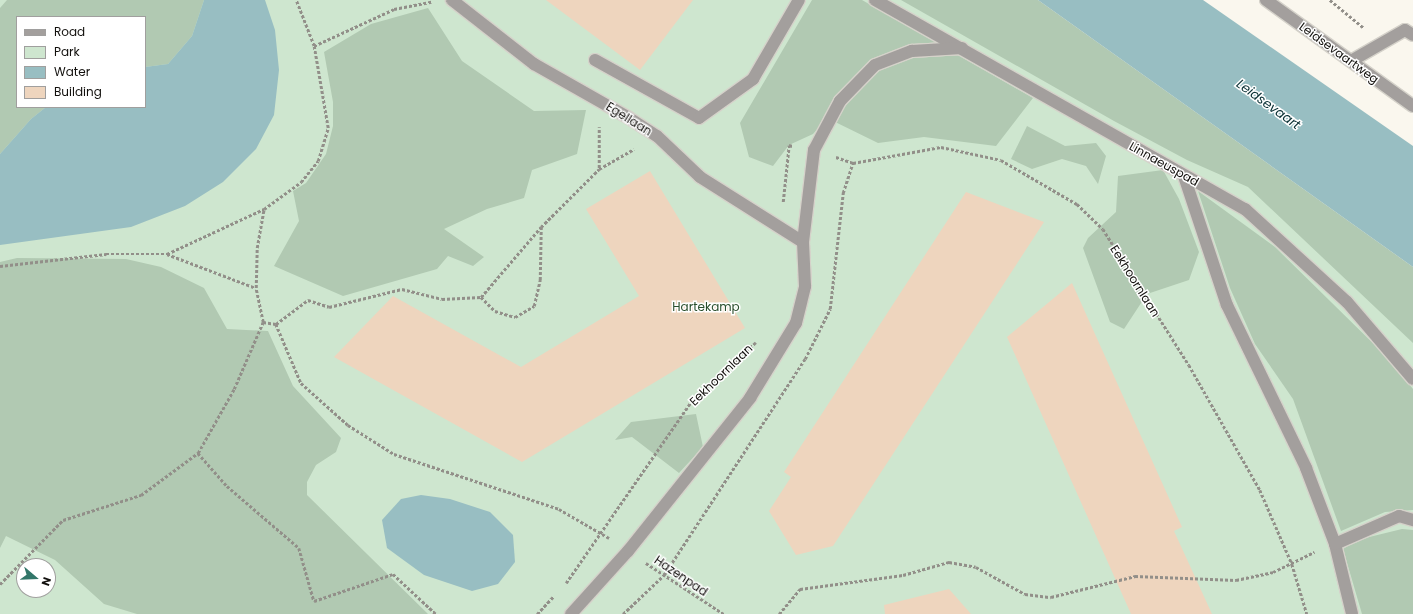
<!DOCTYPE html>
<style>
body{margin:0}
#map{position:relative;width:1413px;height:614px;overflow:hidden;background:#faf7ee;font-family:Poppins,sans-serif}
div>[style]{position:absolute}
[style*='--x']{left:calc(var(--x)*1px);top:calc(var(--y)*1px);width:calc(var(--w)*1px);rotate:calc(var(--a)*1deg)}
.green>*{inset:0;background:#cee6cf}
.forest>*{inset:0;background:#b1c9b2}
.water>*{inset:0;background:#98bec2}
.building>*{inset:0;background:#eed5be}
.path>*{height:2.5px;margin-top:-1.25px;transform-origin:0;background:repeating-linear-gradient(90deg,#928f89 0 3px,transparent 0 5px)}
.roads{filter:drop-shadow(1px 0 #d5d2ca) drop-shadow(-1px 0 #d5d2ca) drop-shadow(0 1px #d5d2ca) drop-shadow(0 -1px #d5d2ca)}
.minor>*{height:12px;margin:-6px;padding:0 6px;transform-origin:6px;border-radius:6px;background:#a39f9d}
span{translate:-50% -50%;white-space:nowrap;text-align:center;line-height:1.15;-webkit-text-stroke:3px #fff;paint-order:stroke}
.street-label{font-size:12px;color:#12100d}
.park-label{font-size:12px;color:#294e2c}
.water-label{font-size:13px;color:#093034;font-style:italic}
.legend{position:absolute;left:16px;top:16px;width:130px;height:92px;box-sizing:border-box;background:#fff;border:1px solid #a09f9e;margin:0;padding:5px 7px;list-style:none;font-size:12px;color:#12100d}
.legend li{display:flex;align-items:center;gap:8px;height:20px}
.legend b{width:20px;border:1px solid #a09f9e}
.north{position:absolute;left:16px;top:558px;width:40px;height:40px;box-sizing:border-box;background:#fff;border:1px solid #a09f9e;border-radius:50%;rotate:109deg;font-size:11px;font-weight:700;line-height:16px;text-align:center;color:#12100d}
.north::after{content:'';display:block;margin:auto;width:14px;height:18px;background:#327669;clip-path:polygon(50% 0,100% 100%,50% 72%,0 100%)}
</style>
<div id="map">
<div class="green">
<i style="clip-path:polygon(evenodd,0 0,1037px 0,1413px 269px,1413px 614px,0 614px,0 0,17px 17px,145px 17px,145px 107px,17px 107px,17px 17px,0 0,24px 566px,48px 566px,48px 590px,24px 590px,24px 566px)"></i>
</div>
<div class="forest">
<i style="clip-path:polygon(7px 0,204px 0,192px 36px,168px 64px,145px 67px,145px 17px,17px 17px,17px 107px,46px 107px,31px 119px,0 154px,0 8px)"></i>
<i style="clip-path:polygon(812px 0,862px 0,1033px 98px,996px 146px,924px 137px,878px 143px,827px 118px,813px 134px,789px 145px,773px 166px,749px 157px,740px 123px)"></i>
<i style="clip-path:polygon(901px 0,1038px 0,1413px 267px,1413px 343px,1248px 187px,1187px 160px,1114px 121px)"></i>
<i style="clip-path:polygon(428px 8px,462px 61px,534px 111px,586px 110px,577px 154px,532px 170px,524px 198px,487px 209px,444px 229px,484px 257px,473px 266px,448px 256px,437px 269px,343px 296px,274px 266px,299px 221px,293px 191px,306px 183px,326px 154px,333px 126px,333px 102px,324px 52px,371px 24px)"></i>
<i style="clip-path:polygon(1027px 126px,1065px 146px,1096px 143px,1106px 156px,1098px 184px,1086px 166px,1062px 159px,1032px 169px,1011px 159px)"></i>
<i style="clip-path:polygon(1163px 170px,1179px 199px,1199px 252px,1189px 280px,1147px 294px,1124px 329px,1110px 322px,1083px 248px,1088px 238px,1116px 212px,1118px 176px)"></i>
<i style="clip-path:polygon(1198px 191px,1275px 247px,1387px 357px,1413px 389px,1413px 510px,1385px 512px,1341px 531px,1293px 399px,1255px 344px,1230px 288px)"></i>
<i style="clip-path:polygon(17px 258px,126px 259px,161px 267px,204px 288px,227px 329px,268px 331px,293px 386px,341px 438px,336px 452px,316px 465px,307px 482px,307px 495px,428px 614px,137px 614px,104px 604px,55px 560px,6px 536px,0 548px,0 262px)"></i>
<i style="clip-path:polygon(696px 414px,703px 447px,679px 473px,632px 437px,615px 440px,631px 422px)"></i>
<i style="clip-path:polygon(1402px 529px,1413px 530px,1413px 614px,1362px 614px,1343px 549px,1357px 540px)"></i>
</div>
<div class="water">
<i style="clip-path:polygon(204px 0,265px 0,275px 30px,279px 70px,274px 115px,256px 149px,223px 182px,185px 206px,131px 227px,0 245px,0 154px,31px 119px,46px 107px,145px 107px,145px 67px,168px 64px,192px 36px)"></i>
<i style="clip-path:polygon(1038px 0,1203px 0,1413px 146px,1413px 267px)"></i>
<i style="clip-path:polygon(421px 495px,450px 499px,490px 512px,513px 535px,515px 562px,498px 584px,472px 591px,424px 575px,387px 548px,382px 520px,401px 499px)"></i>
</div>
<div class="building">
<i style="clip-path:polygon(546px 0,693px 0,640px 70px)"></i>
<i style="clip-path:polygon(650px 171px,745px 328px,522px 462px,334px 357px,393px 296px,521px 367px,639px 296px,586px 209px)"></i>
<i style="clip-path:polygon(966px 192px,1044px 222px,833px 546px,796px 555px,769px 511px,791px 477px,784px 472px)"></i>
<i style="clip-path:polygon(1072px 283px,1182px 527px,1174px 531px,1212px 614px,1131px 614px,1007px 337px)"></i>
<i style="clip-path:polygon(949px 589px,971px 614px,885px 614px,884px 605px)"></i>
</div>
<div class="path">
<i style="--x:1330;--y:0;--w:44;--a:39.5"></i>
<i style="--x:314;--y:46;--w:88;--a:-24.8"></i>
<i style="--x:394;--y:9;--w:38;--a:-11"></i>
<i style="--x:836;--y:157;--w:18;--a:19"></i>
<i style="--x:853;--y:163;--w:89;--a:-10.3"></i>
<i style="--x:941;--y:147;--w:61;--a:12.2"></i>
<i style="--x:1001;--y:160;--w:88;--a:30.1"></i>
<i style="--x:1077;--y:204;--w:36;--a:44"></i>
<i style="--x:1103;--y:229;--w:161;--a:57.7"></i>
<i style="--x:1189;--y:365;--w:144;--a:60.4"></i>
<i style="--x:1260;--y:490;--w:81;--a:66.6"></i>
<i style="--x:1292;--y:564;--w:52;--a:73.3"></i>
<i style="--x:599;--y:168;--w:41;--a:-90"></i>
<i style="--x:783;--y:202;--w:57;--a:-84"></i>
<i style="--x:789;--y:145;--w:4;--a:14"></i>
<i style="--x:167;--y:254;--w:95;--a:20.9"></i>
<i style="--x:0;--y:266;--w:107;--a:-6.5"></i>
<i style="--x:106;--y:254;--w:61;--a:0"></i>
<i style="--x:167;--y:254;--w:107;--a:-24.9"></i>
<i style="--x:264;--y:209;--w:46;--a:-36.1"></i>
<i style="--x:301;--y:182;--w:27;--a:-51"></i>
<i style="--x:318;--y:161;--w:34;--a:-73"></i>
<i style="--x:328;--y:128;--w:83;--a:-99.7"></i>
<i style="--x:314;--y:46;--w:49;--a:-111.4"></i>
<i style="--x:481;--y:297;--w:92;--a:-49.4"></i>
<i style="--x:541;--y:227;--w:82;--a:-45"></i>
<i style="--x:599;--y:169;--w:40;--a:-29.7"></i>
<i style="--x:263;--y:322;--w:13;--a:9"></i>
<i style="--x:276;--y:324;--w:64;--a:67"></i>
<i style="--x:301;--y:383;--w:63;--a:41.8"></i>
<i style="--x:348;--y:425;--w:54;--a:32.2"></i>
<i style="--x:394;--y:454;--w:174;--a:18.4"></i>
<i style="--x:559;--y:509;--w:58;--a:30.1"></i>
<i style="--x:276;--y:324;--w:40;--a:-37"></i>
<i style="--x:308;--y:300;--w:22;--a:18"></i>
<i style="--x:329;--y:307;--w:75;--a:-13.9"></i>
<i style="--x:402;--y:289;--w:41;--a:14"></i>
<i style="--x:442;--y:299;--w:39;--a:-3"></i>
<i style="--x:481;--y:297;--w:20;--a:45"></i>
<i style="--x:495;--y:311;--w:21;--a:17"></i>
<i style="--x:515;--y:317;--w:22;--a:-30"></i>
<i style="--x:534;--y:306;--w:27;--a:-77"></i>
<i style="--x:540;--y:280;--w:53;--a:-88.9"></i>
<i style="--x:198;--y:453;--w:44;--a:48.7"></i>
<i style="--x:227;--y:486;--w:95;--a:40.7"></i>
<i style="--x:299;--y:548;--w:55;--a:74.2"></i>
<i style="--x:314;--y:601;--w:83;--a:-18.9"></i>
<i style="--x:393;--y:574;--w:59;--a:42.9"></i>
<i style="--x:646;--y:563;--w:93;--a:33.2"></i>
<i style="--x:566;--y:583;--w:220;--a:-55.4"></i>
<i style="--x:691;--y:402;--w:88;--a:-42.7"></i>
<i style="--x:0;--y:584;--w:90;--a:-45.5"></i>
<i style="--x:63;--y:520;--w:82;--a:-17.8"></i>
<i style="--x:141;--y:495;--w:71;--a:-36.4"></i>
<i style="--x:198;--y:453;--w:73;--a:-60.6"></i>
<i style="--x:234;--y:389;--w:73;--a:-66.6"></i>
<i style="--x:263;--y:322;--w:35;--a:-102"></i>
<i style="--x:256;--y:288;--w:40;--a:-88.6"></i>
<i style="--x:257;--y:248;--w:40;--a:-80"></i>
<i style="--x:537;--y:614;--w:25;--a:-47"></i>
<i style="--x:623;--y:614;--w:57;--a:-43.6"></i>
<i style="--x:664;--y:575;--w:258;--a:-56.9"></i>
<i style="--x:805;--y:359;--w:56;--a:-63.4"></i>
<i style="--x:830;--y:309;--w:117;--a:-83.6"></i>
<i style="--x:843;--y:193;--w:32;--a:-72"></i>
<i style="--x:779;--y:614;--w:33;--a:-50"></i>
<i style="--x:800;--y:589;--w:104;--a:-7.7"></i>
<i style="--x:903;--y:575;--w:48;--a:-15.8"></i>
<i style="--x:949;--y:562;--w:27;--a:10"></i>
<i style="--x:976;--y:567;--w:56;--a:28.9"></i>
<i style="--x:1025;--y:594;--w:26;--a:7"></i>
<i style="--x:1051;--y:597;--w:87;--a:-14"></i>
<i style="--x:1135;--y:576;--w:101;--a:2.3"></i>
<i style="--x:1236;--y:580;--w:38;--a:-12"></i>
<i style="--x:1273;--y:572;--w:46;--a:-26"></i>
</div>
<div class="roads">
<div class="minor">
<i style="--x:452;--y:0;--w:104;--a:38"></i>
<i style="--x:534;--y:64;--w:109;--a:29.6"></i>
<i style="--x:629;--y:118;--w:33;--a:33"></i>
<i style="--x:657;--y:136;--w:59;--a:43.6"></i>
<i style="--x:700;--y:177;--w:122;--a:32.3"></i>
<i style="--x:875;--y:0;--w:425;--a:29.5"></i>
<i style="--x:1245;--y:209;--w:138;--a:42.4"></i>
<i style="--x:1347;--y:302;--w:101;--a:49.4"></i>
<i style="--x:1266;--y:0;--w:181;--a:35.8"></i>
<i style="--x:595;--y:60;--w:119;--a:29.1"></i>
<i style="--x:699;--y:118;--w:67;--a:-35.8"></i>
<i style="--x:753;--y:79;--w:91;--a:-59.8"></i>
<i style="--x:1351;--y:61;--w:62;--a:-29.9"></i>
<i style="--x:1405;--y:30;--w:9;--a:32"></i>
<i style="--x:1184;--y:176;--w:136;--a:71.6"></i>
<i style="--x:1227;--y:305;--w:181;--a:64.1"></i>
<i style="--x:1306;--y:468;--w:81;--a:69.1"></i>
<i style="--x:1335;--y:544;--w:72;--a:76.3"></i>
<i style="--x:1335;--y:544;--w:70;--a:-23.6"></i>
<i style="--x:1399;--y:516;--w:15;--a:16"></i>
<i style="--x:571;--y:614;--w:85;--a:-47.9"></i>
<i style="--x:628;--y:551;--w:196;--a:-51.4"></i>
<i style="--x:750;--y:398;--w:88;--a:-58.5"></i>
<i style="--x:796;--y:323;--w:38;--a:-76"></i>
<i style="--x:805;--y:286;--w:44;--a:-92.6"></i>
<i style="--x:803;--y:242;--w:93;--a:-83.2"></i>
<i style="--x:814;--y:150;--w:55;--a:-62"></i>
<i style="--x:840;--y:101;--w:50;--a:-45.8"></i>
<i style="--x:875;--y:65;--w:40;--a:-21"></i>
<i style="--x:912;--y:51;--w:50;--a:-3.4"></i>
</div>
</div>
<div class="street-label">
<span style="left:1339px;top:53px;rotate:36deg">Leidsevaartweg</span>
<span style="left:629px;top:119px;rotate:32deg">Egellaan</span>
<span style="left:1164px;top:164px;rotate:29deg">Linnaeuspad</span>
<span style="left:1135px;top:281px;rotate:58deg">Eekhoornlaan</span>
<span style="left:721px;top:375px;rotate:-44deg">Eekhoornlaan</span>
<span style="left:681px;top:576px;rotate:34deg">Hazenpad</span>
</div>
<div class="park-label">
<span style="left:706px;top:307px">Hartekamp</span>
</div>
<div class="water-label">
<span style="left:1268px;top:105px;rotate:36deg">Leidsevaart</span>
</div>
<ul class="legend">
<li><b style="height:5px;background:#a39f9d"></b>Road</li>
<li><b style="height:11px;background:#cee6cf"></b>Park</li>
<li><b style="height:11px;background:#98bec2"></b>Water</li>
<li><b style="height:11px;background:#eed5be"></b>Building</li>
</ul>
<div class="north">N</div>
</div>
